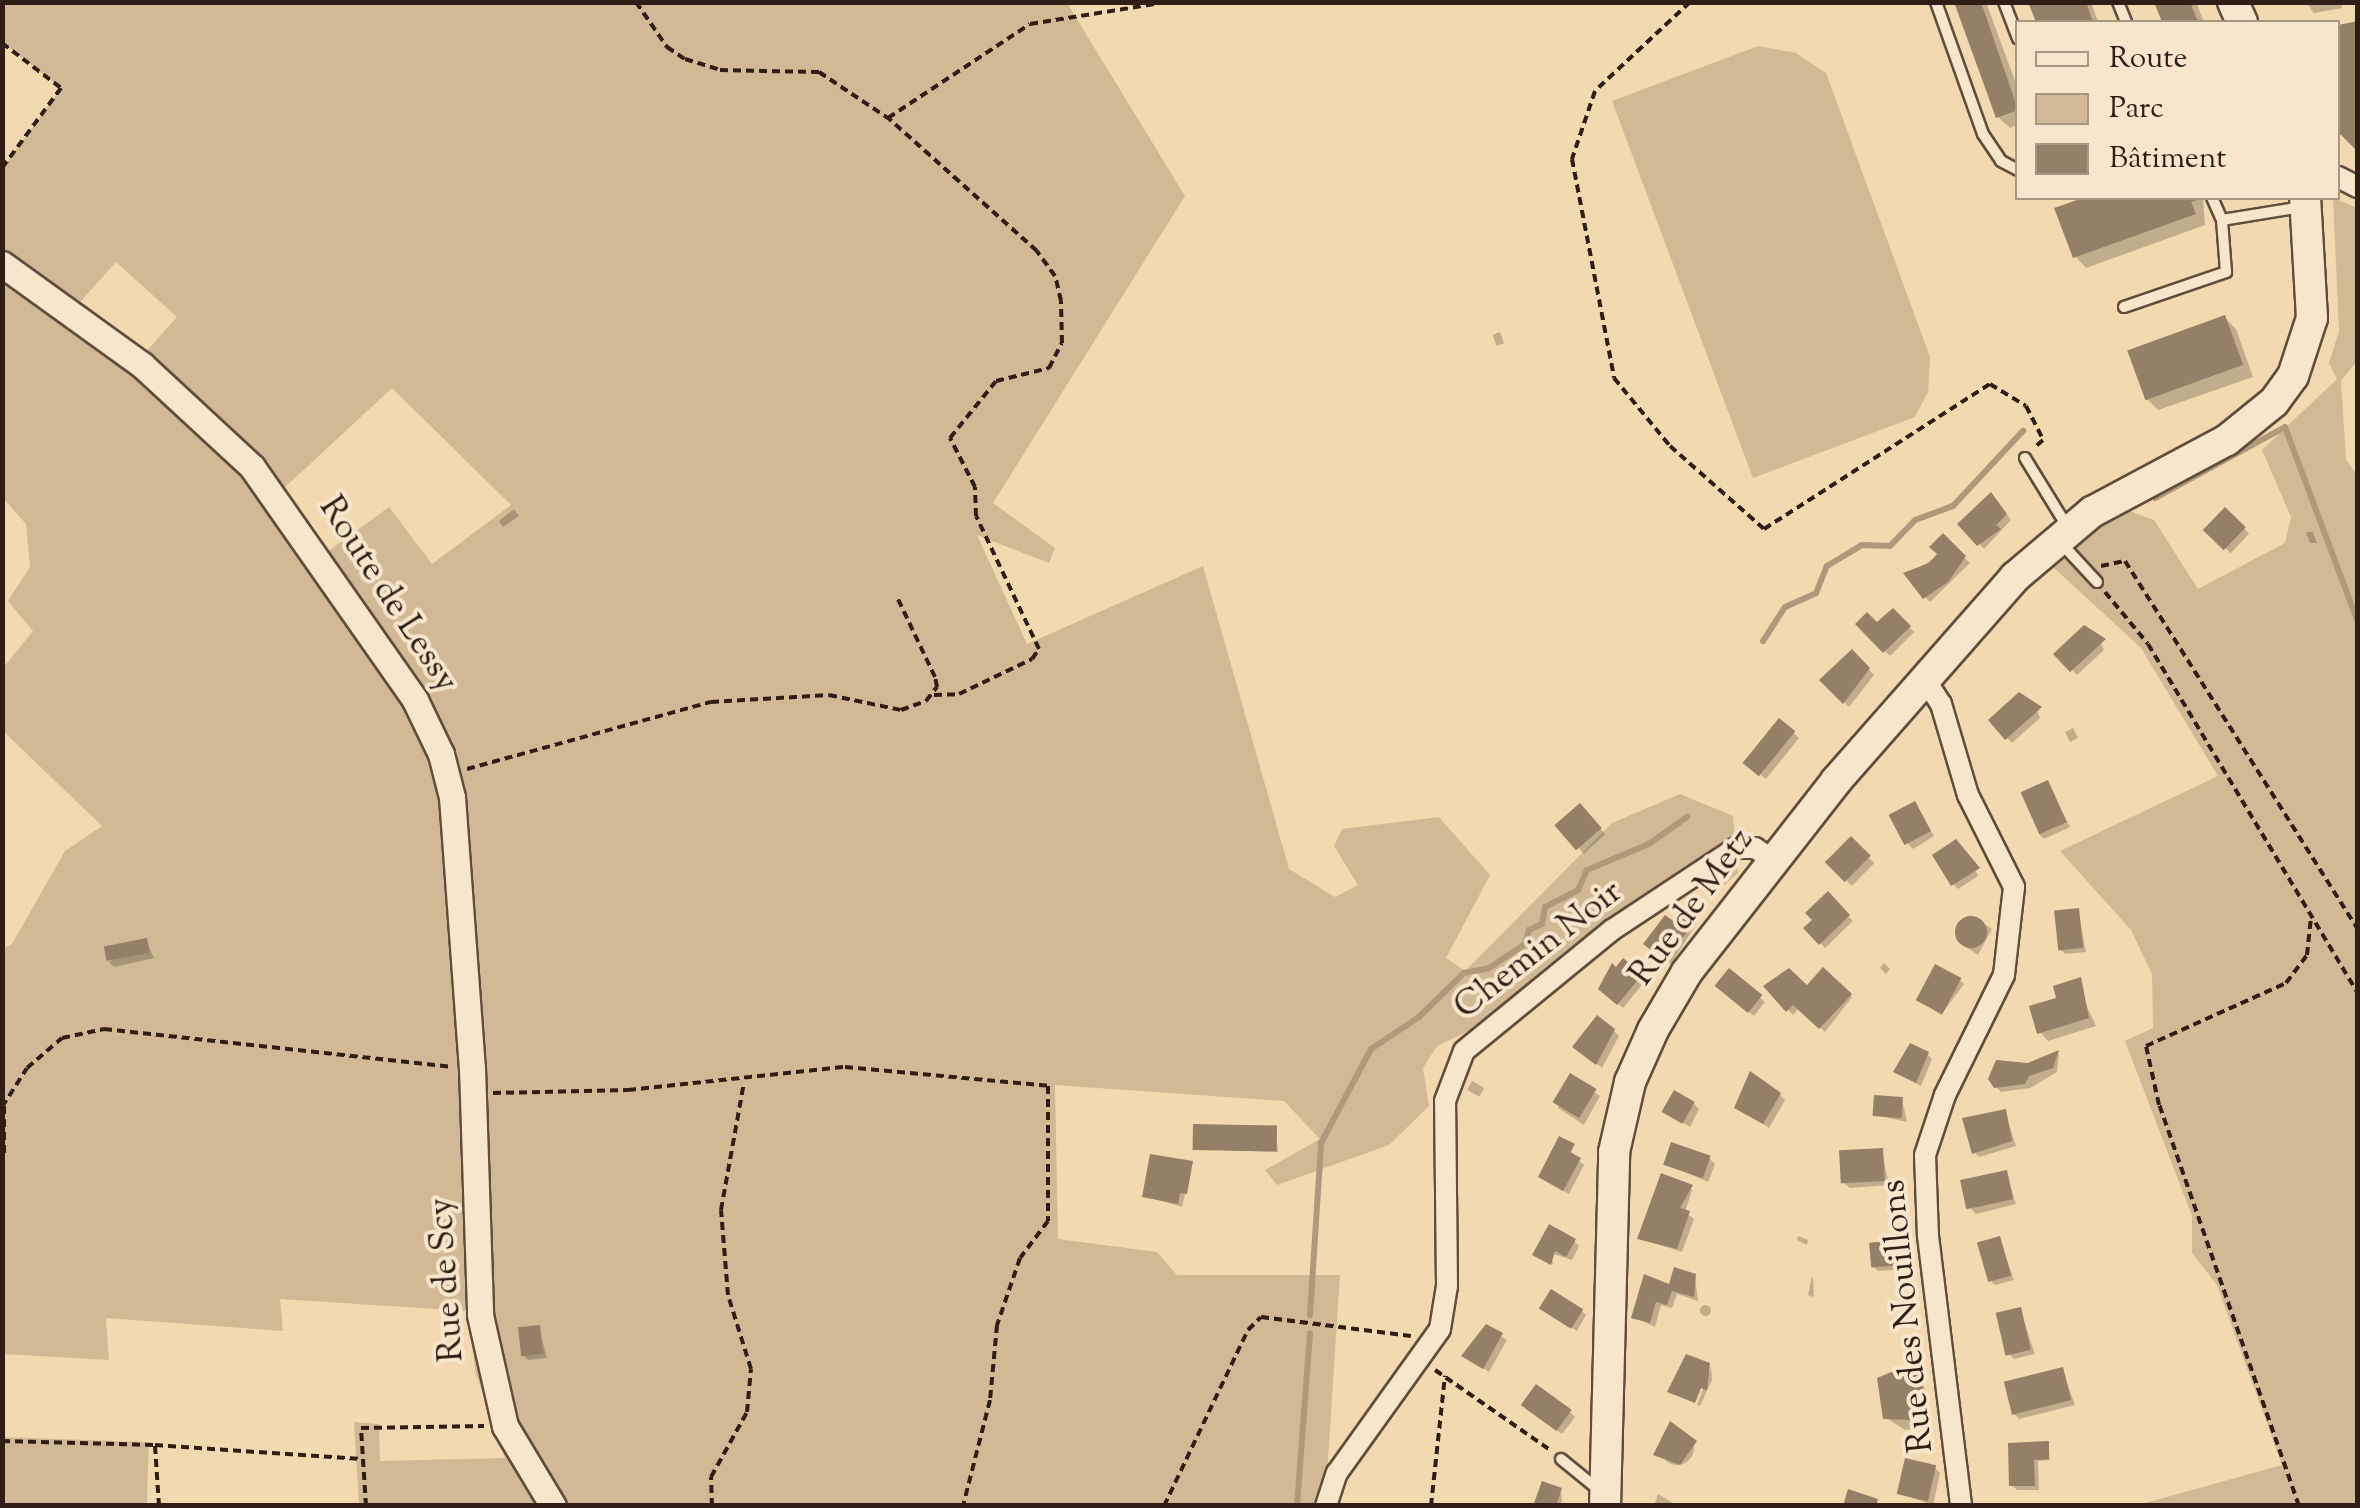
<!DOCTYPE html>
<meta charset="utf-8">
<style>
body{margin:0}
#map{position:relative;width:2360px;height:1508px;overflow:hidden;background:#f2d9af;font-family:"Sorts Mill Goudy",serif}
div>[style]{position:absolute}
[style*='--x']{left:calc(var(--x)*1px);top:calc(var(--y)*1px);width:calc(var(--w)*1px);rotate:calc(var(--a)*1deg)}
.green>*{inset:0;background:#d1b995;transform-origin:0 0}
.shadow>*{inset:0;background:#0003;transform-origin:0 0}
.round{border-radius:50%}
.stream>*{height:6px;margin:-3px;padding:0 3px;transform-origin:3px;border-radius:3px;background:#b0997b}
.building>*{inset:0;background:#957f66;transform-origin:0 0}
.path>*{height:4px;margin-top:-2px;transform-origin:0;background:repeating-linear-gradient(90deg,#301e16 0 8px,transparent 0 13px)}
.roads{filter:drop-shadow(2px 0 #604d3c) drop-shadow(-2px 0 #604d3c) drop-shadow(0 2px #604d3c) drop-shadow(0 -2px #604d3c)}
.service>*{height:10px;margin:-5px;padding:0 5px;transform-origin:5px;border-radius:5px;background:#f7e6cb}
.minor>*{height:20px;margin:-10px;padding:0 10px;transform-origin:10px;border-radius:10px;background:#f7e6cb}
.tertiary>*{height:25px;margin:-12.5px;padding:0 12.5px;transform-origin:12.5px;border-radius:12.5px;background:#f7e6cb}
.secondary>*{height:30px;margin:-15px;padding:0 15px;transform-origin:15px;border-radius:15px;background:#f7e6cb}
span{translate:-50% -50%;white-space:nowrap;text-align:center;line-height:1.15;-webkit-text-stroke:8px #f7e6cb;paint-order:stroke}
.street-label{font-size:35px;color:#301e16}
.frame{position:absolute;inset:0;border:5px solid #301e16;pointer-events:none}
.legend{position:absolute;left:2015px;top:20px;width:325px;height:180px;box-sizing:border-box;background:#f7e6cb;border:2px solid #a79683;margin:0;padding:12px 18px;list-style:none;font-size:30px;color:#301e16}
.legend li{display:flex;align-items:center;gap:20px;height:50px}
.legend b{width:50px;border:2px solid #a79683}
</style>
<div id="map">
<div class="green">
<i style="clip-path:polygon(evenodd,3px 3px,1067px 3px,1185px 196px,993px 503px,1055px 548px,1049px 563px,977px 535px,1027px 644px,1203px 566px,1289px 869px,1335px 897px,1358px 885px,1334px 846px,1342px 829px,1439px 817px,1490px 875px,1446px 958px,1465px 971px,1612px 823px,1680px 794px,1733px 816px,1738px 873px,1716px 892px,1686px 873px,1477px 1027px,1437px 1046px,1423px 1068px,1429px 1106px,1389px 1145px,1277px 1185px,1265px 1170px,1320px 1139px,1284px 1101px,1055px 1085px,1058px 1239px,1157px 1252px,1177px 1275px,1340px 1275px,1325px 1505px,359px 1505px,354px 1422px,379px 1424px,380px 1461px,505px 1458px,476px 1374px,467px 1311px,280px 1299px,283px 1331px,106px 1318px,109px 1360px,3px 1354px,3px 949px,12px 944px,65px 851px,102px 826px,3px 731px,3px 668px,33px 631px,8px 601px,30px 567px,26px 524px,3px 498px,3px 168px,61px 88px,3px 43px,3px 3px,116px 262px,177px 317px,145px 353px,113px 328px,106px 335px,72px 311px,116px 262px,3px 3px,392px 388px,511px 505px,432px 564px,389px 507px,327px 552px,282px 490px,392px 388px)"></i>
<i style="clip-path:polygon(1758px 46px,1796px 53px,1826px 73px,1930px 357px,1928px 392px,1915px 417px,1753px 478px,1612px 101px)"></i>
<i style="clip-path:polygon(2333px 198px,2357px 208px,2357px 361px,2341px 381px,2346px 459px,2358px 477px,2357px 1505px,2138px 1505px,2282px 1465px,2217px 1285px,2192px 1253px,2192px 1216px,2125px 1041px,2153px 1028px,2152px 974px,2131px 930px,2060px 851px,2218px 776px,2141px 648px,2053px 567px,2083px 537px,2129px 511px,2154px 520px,2198px 589px,2285px 543px,2291px 517px,2262px 450px,2337px 379px,2329px 363px,2339px 331px)"></i>
<i style="left:2px;top:1437px;width:147px;height:68px;rotate:2deg"></i>
</div>
<div class="shadow">
<i style="clip-path:polygon(1957px 2px,1986px 2px,2018px 89px,2018px 125px,2010px 128px,1998px 117px)"></i>
<i style="clip-path:polygon(2031px 2px,2091px 2px,2098px 22px,2038px 22px)"></i>
<i style="clip-path:polygon(2157px 2px,2196px 2px,2204px 22px,2165px 22px)"></i>
<i style="clip-path:polygon(2306px 2px,2341px 2px,2342px 8px,2314px 13px)"></i>
<i style="clip-path:polygon(2358px 24px,2358px 148px,2338px 128px,2338px 28px)"></i>
<i style="clip-path:polygon(2090px 198px,2203px 198px,2205px 225px,2086px 268px,2075px 256px,2058px 209px)"></i>
<i style="clip-path:polygon(2225px 318px,2236px 329px,2253px 377px,2158px 410px,2147px 399px,2130px 351px)"></i>
<i style="left:1500px;top:332px;width:12px;height:8px;rotate:70deg"></i>
<i style="clip-path:polygon(1996px 500px,2011px 520px,1984px 549px,1961px 524px)"></i>
<i style="clip-path:polygon(514px 509px,519px 516px,503px 527px,499px 521px)"></i>
<i style="left:2225px;top:511px;width:33px;height:27px;rotate:43deg"></i>
<i style="clip-path:polygon(2306px 532px,2313px 532px,2317px 543px,2310px 543px)"></i>
<i style="clip-path:polygon(1942px 536px,1970px 563px,1930px 602px,1906px 577px,1940px 554px)"></i>
<i style="clip-path:polygon(1893px 611px,1914px 632px,1890px 656px,1858px 624px,1878px 626px)"></i>
<i style="clip-path:polygon(2097px 633px,2104px 650px,2077px 675px,2057px 654px)"></i>
<i style="clip-path:polygon(1852px 652px,1874px 675px,1849px 707px,1823px 680px)"></i>
<i style="clip-path:polygon(2033px 701px,2040px 718px,2012px 743px,1992px 721px)"></i>
<i style="clip-path:polygon(1780px 721px,1799px 738px,1766px 779px,1752px 768px)"></i>
<i style="left:2073px;top:728px;width:11px;height:9px;rotate:63deg"></i>
<i style="clip-path:polygon(2047px 782px,2070px 827px,2044px 839px,2039px 834px)"></i>
<i style="left:1580px;top:807px;width:37px;height:29px;rotate:47deg"></i>
<i style="clip-path:polygon(1919px 810px,1934px 836px,1913px 849px,1908px 844px)"></i>
<i style="left:1851px;top:840px;width:33px;height:32px;rotate:45deg"></i>
<i style="clip-path:polygon(1967px 852px,1978px 876px,1958px 889px,1953px 884px)"></i>
<i style="clip-path:polygon(1828px 895px,1853px 921px,1825px 948px,1807px 928px)"></i>
<i style="clip-path:polygon(1692px 905px,1700px 918px,1671px 964px,1651px 949px,1684px 932px)"></i>
<i style="clip-path:polygon(2078px 910px,2086px 952px,2065px 954px,2060px 949px)"></i>
<i style="clip-path:polygon(1970px 915px,1992px 929px,1978px 955px,1956px 940px)"></i>
<i style="clip-path:polygon(146px 941px,154px 958px,114px 967px,109px 962px)"></i>
<i style="clip-path:polygon(1884px 963px,1890px 969px,1886px 974px,1880px 968px)"></i>
<i style="clip-path:polygon(1823px 970px,1852px 997px,1825px 1032px,1799px 1008px,1793px 1015px,1767px 986px,1809px 991px)"></i>
<i style="clip-path:polygon(1730px 971px,1765px 1002px,1754px 1016px,1723px 990px)"></i>
<i style="clip-path:polygon(1641px 976px,1646px 980px,1623px 1008px,1602px 989px)"></i>
<i style="clip-path:polygon(1959px 980px,1964px 984px,1941px 1015px,1918px 1000px)"></i>
<i style="clip-path:polygon(2077px 985px,2096px 1026px,2048px 1041px,2040px 1032px)"></i>
<i style="clip-path:polygon(1614px 1031px,1619px 1036px,1602px 1068px,1580px 1051px)"></i>
<i style="clip-path:polygon(2059px 1053px,2057px 1072px,2030px 1088px,2001px 1092px,1996px 1087px)"></i>
<i style="clip-path:polygon(1927px 1054px,1932px 1059px,1921px 1086px,1896px 1072px)"></i>
<i style="clip-path:polygon(1571px 1077px,1600px 1096px,1584px 1125px,1558px 1108px)"></i>
<i style="left:1472px;top:1081px;width:14px;height:10px;rotate:30deg"></i>
<i style="clip-path:polygon(1780px 1095px,1785px 1100px,1769px 1128px,1737px 1107px)"></i>
<i style="clip-path:polygon(1902px 1099px,1907px 1122px,1875px 1115px)"></i>
<i style="clip-path:polygon(1694px 1104px,1699px 1109px,1690px 1127px,1666px 1113px)"></i>
<i style="clip-path:polygon(2005px 1112px,2016px 1146px,1979px 1157px,1974px 1152px)"></i>
<i style="clip-path:polygon(1276px 1127px,1278px 1152px,1196px 1149px)"></i>
<i style="clip-path:polygon(1573px 1146px,1571px 1155px,1584px 1165px,1569px 1194px,1541px 1177px)"></i>
<i style="clip-path:polygon(1882px 1151px,1889px 1185px,1850px 1188px,1844px 1183px)"></i>
<i style="clip-path:polygon(1710px 1159px,1715px 1164px,1708px 1182px,1666px 1164px)"></i>
<i style="clip-path:polygon(1192px 1164px,1182px 1207px,1145px 1196px)"></i>
<i style="clip-path:polygon(2006px 1173px,2016px 1204px,1976px 1214px,1971px 1209px)"></i>
<i style="clip-path:polygon(1687px 1185px,1692px 1190px,1685px 1212px,1694px 1219px,1682px 1252px,1651px 1242px)"></i>
<i style="clip-path:polygon(1798px 1236px,1808px 1240px,1807px 1245px,1797px 1240px)"></i>
<i style="clip-path:polygon(1999px 1239px,2014px 1280px,1995px 1285px,1990px 1280px)"></i>
<i style="clip-path:polygon(1574px 1241px,1579px 1246px,1572px 1260px,1547px 1252px,1554px 1265px,1537px 1256px)"></i>
<i style="clip-path:polygon(1899px 1243px,1906px 1269px,1878px 1271px,1873px 1266px)"></i>
<i style="clip-path:polygon(1695px 1276px,1698px 1301px,1677px 1294px,1672px 1308px,1661px 1305px,1655px 1327px,1634px 1317px)"></i>
<i style="clip-path:polygon(1812px 1276px,1813px 1278px,1814px 1297px,1808px 1295px)"></i>
<i class="round" style="left:1699.5px;top:1304.5px;width:11px;height:11px"></i>
<i style="clip-path:polygon(1581px 1310px,1586px 1315px,1577px 1331px,1547px 1313px)"></i>
<i style="clip-path:polygon(2020px 1310px,2035px 1354px,2014px 1359px,2009px 1354px)"></i>
<i style="clip-path:polygon(1487px 1327px,1507px 1340px,1489px 1372px,1464px 1356px)"></i>
<i style="clip-path:polygon(539px 1328px,547px 1358px,528px 1360px,523px 1355px)"></i>
<i style="clip-path:polygon(1711px 1367px,1712px 1380px,1700px 1406px,1697px 1405px)"></i>
<i style="clip-path:polygon(2062px 1370px,2075px 1405px,2019px 1419px,2014px 1414px)"></i>
<i style="clip-path:polygon(1919px 1376px,1929px 1398px,1917px 1400px,1925px 1411px,1923px 1428px,1905px 1430px,1885px 1417px)"></i>
<i style="clip-path:polygon(1529px 1410px,1570px 1412px,1575px 1417px,1562px 1434px)"></i>
<i class="round" style="left:1660px;top:1431px;width:34px;height:34px"></i>
<i style="clip-path:polygon(2048px 1443px,2050px 1460px,2038px 1461px,2039px 1490px,2017px 1490px,2012px 1485px)"></i>
<i style="clip-path:polygon(1935px 1468px,1940px 1473px,1933px 1505px,1900px 1494px)"></i>
<i style="clip-path:polygon(1561px 1490px,1562px 1506px,1536px 1506px)"></i>
<i style="clip-path:polygon(1658px 1494px,1676px 1505px,1677px 1506px,1654px 1506px)"></i>
</div>
<div class="stream">
<i style="--x:2155;--y:498;--w:148;--a:-28.6"></i>
<i style="--x:2285;--y:427;--w:208;--a:69.5"></i>
<i style="--x:1763;--y:641;--w:40;--a:-57.1"></i>
<i style="--x:1785;--y:607;--w:34;--a:-24"></i>
<i style="--x:1816;--y:593;--w:29;--a:-68"></i>
<i style="--x:1827;--y:566;--w:41;--a:-31"></i>
<i style="--x:1862;--y:545;--w:28;--a:2"></i>
<i style="--x:1890;--y:546;--w:36;--a:-46"></i>
<i style="--x:1915;--y:520;--w:40;--a:-20.2"></i>
<i style="--x:1953;--y:506;--w:103;--a:-47"></i>
<i style="--x:1310;--y:1315;--w:172;--a:-86.3"></i>
<i style="--x:1321;--y:1143;--w:106;--a:-62"></i>
<i style="--x:1371;--y:1049;--w:58;--a:-33.7"></i>
<i style="--x:1419;--y:1017;--w:63;--a:-44.4"></i>
<i style="--x:1464;--y:973;--w:25;--a:-11"></i>
<i style="--x:1489;--y:968;--w:43;--a:-33.7"></i>
<i style="--x:1525;--y:944;--w:15;--a:-74"></i>
<i style="--x:1529;--y:930;--w:14;--a:-25"></i>
<i style="--x:1542;--y:924;--w:17;--a:-80"></i>
<i style="--x:1545;--y:907;--w:37;--a:-27"></i>
<i style="--x:1578;--y:890;--w:22;--a:-66"></i>
<i style="--x:1587;--y:870;--w:67;--a:-22.8"></i>
<i style="--x:1649;--y:844;--w:47;--a:-35.4"></i>
<i style="--x:1297;--y:1506;--w:173;--a:-85.7"></i>
</div>
<div class="building">
<i style="clip-path:polygon(1954px 2px,1981px 2px,2018px 110px,1996px 118px)"></i>
<i style="clip-path:polygon(2028px 2px,2086px 2px,2093px 22px,2036px 22px)"></i>
<i style="clip-path:polygon(2154px 2px,2190px 2px,2198px 22px,2162px 22px)"></i>
<i style="clip-path:polygon(2358px 21px,2358px 152px,2338px 132px,2338px 25px)"></i>
<i style="clip-path:polygon(2083px 198px,2203px 198px,2191px 202px,2196px 214px,2073px 258px,2054px 208px)"></i>
<i style="left:2225px;top:315px;width:53px;height:104px;rotate:70deg"></i>
<i style="clip-path:polygon(1991px 492px,2007px 514px,1996px 525px,2001px 529px,1977px 546px,1957px 524px)"></i>
<i style="left:2225px;top:507px;width:29px;height:32px;rotate:44deg"></i>
<i style="clip-path:polygon(1943px 533px,1966px 556px,1948px 582px,1923px 599px,1903px 573px,1929px 563px,1937px 554px,1929px 547px)"></i>
<i style="clip-path:polygon(1893px 608px,1911px 626px,1883px 653px,1855px 624px,1867px 612px,1877px 622px)"></i>
<i style="clip-path:polygon(2084px 625px,2106px 639px,2070px 672px,2053px 654px)"></i>
<i style="clip-path:polygon(1852px 649px,1870px 668px,1843px 704px,1819px 680px)"></i>
<i style="clip-path:polygon(2019px 692px,2042px 707px,2005px 740px,1988px 720px)"></i>
<i style="left:1779px;top:718px;width:21px;height:58px;rotate:39deg"></i>
<i style="left:2048px;top:780px;width:46px;height:30px;rotate:66deg"></i>
<i style="left:1915px;top:801px;width:34px;height:30px;rotate:62deg"></i>
<i style="left:1580px;top:803px;width:33px;height:34px;rotate:49deg"></i>
<i style="left:1851px;top:836px;width:28px;height:37px;rotate:45deg"></i>
<i style="clip-path:polygon(1956px 839px,1980px 868px,1951px 886px,1932px 855px)"></i>
<i style="clip-path:polygon(1828px 891px,1850px 915px,1819px 945px,1803px 928px,1812px 920px,1805px 913px)"></i>
<i style="clip-path:polygon(1692px 901px,1700px 915px,1665px 961px,1643px 944px,1665px 915px,1675px 922px)"></i>
<i style="left:2079px;top:908px;width:40px;height:25px;rotate:84deg"></i>
<i class="round" style="left:1955px;top:916px;width:32px;height:32px"></i>
<i style="left:147px;top:938px;width:15px;height:44px;rotate:79deg"></i>
<i style="clip-path:polygon(1623px 958px,1643px 974px,1617px 1005px,1598px 989px,1612px 963px,1616px 967px)"></i>
<i style="left:1935px;top:964px;width:30px;height:41px;rotate:28deg"></i>
<i style="clip-path:polygon(1823px 967px,1852px 994px,1819px 1029px,1793px 1005px,1786px 1012px,1763px 986px,1789px 968px,1807px 985px)"></i>
<i style="left:1729px;top:968px;width:43px;height:23px;rotate:39deg"></i>
<i style="clip-path:polygon(2081px 977px,2089px 1018px,2037px 1034px,2029px 1006px,2056px 998px,2053px 986px)"></i>
<i style="clip-path:polygon(1597px 1015px,1615px 1029px,1596px 1065px,1572px 1047px)"></i>
<i style="clip-path:polygon(1910px 1043px,1929px 1052px,1916px 1083px,1893px 1072px)"></i>
<i style="clip-path:polygon(2059px 1050px,2053px 1068px,2029px 1076px,2025px 1084px,1994px 1088px,1988px 1079px,1996px 1060px,2028px 1063px)"></i>
<i style="clip-path:polygon(1750px 1071px,1781px 1093px,1763px 1124px,1734px 1108px)"></i>
<i style="left:1570px;top:1073px;width:31px;height:34px;rotate:31deg"></i>
<i style="left:1674px;top:1090px;width:24px;height:25px;rotate:30deg"></i>
<i style="left:1874px;top:1095px;width:29px;height:21px;rotate:4deg"></i>
<i style="clip-path:polygon(2006px 1109px,2012px 1141px,1972px 1154px,1962px 1118px)"></i>
<i style="left:1193px;top:1124px;width:84px;height:26px;rotate:1deg"></i>
<i style="clip-path:polygon(1559px 1136px,1575px 1144px,1570px 1152px,1581px 1158px,1563px 1191px,1538px 1177px)"></i>
<i style="left:1671px;top:1142px;width:42px;height:24px;rotate:19deg"></i>
<i style="left:1883px;top:1148px;width:33px;height:44px;rotate:87deg"></i>
<i style="clip-path:polygon(1150px 1154px,1193px 1161px,1187px 1194px,1180px 1193px,1178px 1204px,1142px 1197px)"></i>
<i style="left:2007px;top:1170px;width:30px;height:48px;rotate:78deg"></i>
<i style="clip-path:polygon(1661px 1173px,1693px 1185px,1680px 1208px,1690px 1211px,1677px 1249px,1637px 1239px)"></i>
<i style="clip-path:polygon(1549px 1224px,1576px 1239px,1566px 1257px,1555px 1251px,1551px 1265px,1532px 1255px)"></i>
<i style="left:2000px;top:1236px;width:41px;height:24px;rotate:74deg"></i>
<i style="left:1900px;top:1240px;width:25px;height:31px;rotate:85deg"></i>
<i style="clip-path:polygon(1674px 1267px,1696px 1274px,1694px 1297px,1672px 1291px,1667px 1305px,1656px 1302px,1650px 1323px,1631px 1318px,1644px 1274px,1669px 1284px)"></i>
<i style="left:1551px;top:1289px;width:38px;height:23px;rotate:32deg"></i>
<i style="left:2021px;top:1307px;width:44px;height:26px;rotate:77deg"></i>
<i style="clip-path:polygon(1486px 1324px,1503px 1333px,1483px 1369px,1461px 1356px)"></i>
<i style="left:540px;top:1325px;width:29px;height:22px;rotate:84deg"></i>
<i style="clip-path:polygon(1686px 1354px,1710px 1363px,1707px 1390px,1701px 1388px,1695px 1403px,1667px 1392px)"></i>
<i style="left:2063px;top:1367px;width:34px;height:61px;rotate:76deg"></i>
<i style="clip-path:polygon(1896px 1370px,1920px 1373px,1923px 1391px,1912px 1392px,1918px 1401px,1915px 1420px,1883px 1419px,1877px 1378px)"></i>
<i style="left:1536px;top:1384px;width:44px;height:26px;rotate:36deg"></i>
<i style="clip-path:polygon(1670px 1421px,1697px 1441px,1680px 1465px,1653px 1455px)"></i>
<i style="clip-path:polygon(2049px 1441px,2049px 1459px,2034px 1460px,2035px 1486px,2009px 1486px,2008px 1443px)"></i>
<i style="left:1905px;top:1458px;width:32px;height:37px;rotate:13deg"></i>
<i style="clip-path:polygon(1542px 1481px,1562px 1488px,1556px 1506px,1533px 1506px)"></i>
<i style="clip-path:polygon(1848px 1489px,1878px 1499px,1876px 1506px,1843px 1506px)"></i>
</div>
<div class="path">
<i style="--x:636;--y:2;--w:55;--a:55.4"></i>
<i style="--x:667;--y:47;--w:22;--a:34"></i>
<i style="--x:685;--y:59;--w:37;--a:17"></i>
<i style="--x:720;--y:70;--w:99;--a:1.2"></i>
<i style="--x:819;--y:72;--w:83;--a:33.7"></i>
<i style="--x:1690;--y:2;--w:130;--a:136.9"></i>
<i style="--x:1595;--y:91;--w:72;--a:108.7"></i>
<i style="--x:1572;--y:159;--w:223;--a:79.1"></i>
<i style="--x:1614;--y:378;--w:88;--a:50.5"></i>
<i style="--x:1670;--y:446;--w:125;--a:41.4"></i>
<i style="--x:1764;--y:529;--w:269;--a:-32.7"></i>
<i style="--x:1990;--y:384;--w:42;--a:31.4"></i>
<i style="--x:2026;--y:406;--w:38;--a:63"></i>
<i style="--x:2043;--y:440;--w:11;--a:139"></i>
<i style="--x:2;--y:43;--w:74;--a:37.3"></i>
<i style="--x:61;--y:88;--w:99;--a:126.4"></i>
<i style="--x:2101;--y:566;--w:25;--a:-12"></i>
<i style="--x:2125;--y:561;--w:436;--a:57.7"></i>
<i style="--x:2105;--y:592;--w:67;--a:50.4"></i>
<i style="--x:2148;--y:644;--w:408;--a:59"></i>
<i style="--x:934;--y:695;--w:25;--a:-2"></i>
<i style="--x:959;--y:694;--w:81;--a:-25.6"></i>
<i style="--x:1032;--y:659;--w:12;--a:-55"></i>
<i style="--x:1039;--y:649;--w:147;--a:-115.3"></i>
<i style="--x:976;--y:516;--w:29;--a:-92"></i>
<i style="--x:975;--y:487;--w:55;--a:-117"></i>
<i style="--x:950;--y:438;--w:73;--a:-51.1"></i>
<i style="--x:996;--y:381;--w:55;--a:-13.8"></i>
<i style="--x:1049;--y:368;--w:28;--a:-63"></i>
<i style="--x:1062;--y:343;--w:42;--a:-91.4"></i>
<i style="--x:1061;--y:301;--w:26;--a:-103"></i>
<i style="--x:1055;--y:276;--w:31;--a:-126"></i>
<i style="--x:1037;--y:251;--w:200;--a:-138.2"></i>
<i style="--x:888;--y:118;--w:170;--a:-33.5"></i>
<i style="--x:1030;--y:24;--w:140;--a:-9.1"></i>
<i style="--x:467;--y:769;--w:253;--a:-15.4"></i>
<i style="--x:711;--y:702;--w:118;--a:-3.4"></i>
<i style="--x:829;--y:695;--w:74;--a:11.8"></i>
<i style="--x:901;--y:710;--w:27;--a:-20"></i>
<i style="--x:926;--y:701;--w:18;--a:-52"></i>
<i style="--x:937;--y:687;--w:10;--a:-101"></i>
<i style="--x:935;--y:677;--w:89;--a:-115.4"></i>
<i style="--x:493;--y:1093;--w:135;--a:-1.3"></i>
<i style="--x:628;--y:1090;--w:218;--a:-6.1"></i>
<i style="--x:845;--y:1067;--w:204;--a:5.3"></i>
<i style="--x:1048;--y:1086;--w:135;--a:90"></i>
<i style="--x:1048;--y:1221;--w:46;--a:127.1"></i>
<i style="--x:1020;--y:1258;--w:71;--a:108.9"></i>
<i style="--x:997;--y:1325;--w:75;--a:95.3"></i>
<i style="--x:990;--y:1400;--w:109;--a:104.3"></i>
<i style="--x:4;--y:1106;--w:52;--a:90"></i>
<i style="--x:2;--y:1107;--w:46;--a:-57.3"></i>
<i style="--x:27;--y:1068;--w:46;--a:-40.6"></i>
<i style="--x:62;--y:1038;--w:43;--a:-12.1"></i>
<i style="--x:104;--y:1029;--w:351;--a:6.2"></i>
<i style="--x:1435;--y:1370;--w:140;--a:34.8"></i>
<i style="--x:2;--y:1441;--w:153;--a:1.5"></i>
<i style="--x:159;--y:1506;--w:61;--a:-93.8"></i>
<i style="--x:155;--y:1445;--w:207;--a:3.9"></i>
<i style="--x:366;--y:1506;--w:78;--a:-93.7"></i>
<i style="--x:361;--y:1428;--w:123;--a:-0.9"></i>
<i style="--x:712;--y:1506;--w:29;--a:-92"></i>
<i style="--x:711;--y:1477;--w:74;--a:-61"></i>
<i style="--x:747;--y:1412;--w:43;--a:-84.7"></i>
<i style="--x:751;--y:1369;--w:77;--a:-107.3"></i>
<i style="--x:728;--y:1295;--w:85;--a:-94.7"></i>
<i style="--x:721;--y:1210;--w:130;--a:-79.8"></i>
<i style="--x:1164;--y:1506;--w:195;--a:-64.5"></i>
<i style="--x:1248;--y:1330;--w:18;--a:-45"></i>
<i style="--x:1261;--y:1317;--w:151;--a:7.2"></i>
<i style="--x:1431;--y:1506;--w:131;--a:-83.9"></i>
<i style="--x:2299;--y:1506;--w:425;--a:-109.2"></i>
<i style="--x:2159;--y:1105;--w:60;--a:-102.4"></i>
<i style="--x:2146;--y:1046;--w:154;--a:-24.2"></i>
<i style="--x:2286;--y:983;--w:35;--a:-53"></i>
<i style="--x:2307;--y:955;--w:37;--a:-84"></i>
</div>
<div class="roads">
<div class="service">
<i style="--x:1936;--y:2;--w:140;--a:70.4"></i>
<i style="--x:1983;--y:134;--w:32;--a:56"></i>
<i style="--x:2001;--y:161;--w:19;--a:28"></i>
<i style="--x:2004;--y:2;--w:39;--a:69"></i>
<i style="--x:2118;--y:2;--w:22;--a:68"></i>
<i style="--x:2222;--y:220;--w:80;--a:-9.3"></i>
<i style="--x:2124;--y:307;--w:108;--a:-18.9"></i>
<i style="--x:2226;--y:272;--w:52;--a:-94.4"></i>
<i style="--x:2222;--y:220;--w:24;--a:-114"></i>
<i style="--x:2025;--y:458;--w:82;--a:58.4"></i>
<i style="--x:2061;--y:543;--w:53;--a:47.3"></i>
<i style="--x:1561;--y:1459;--w:49;--a:39.2"></i>
</div>
<div class="minor">
<i style="--x:2338;--y:177;--w:22;--a:27"></i>
<i style="--x:1924;--y:678;--w:31;--a:57"></i>
<i style="--x:1941;--y:704;--w:95;--a:73.5"></i>
<i style="--x:1968;--y:795;--w:103;--a:63.4"></i>
<i style="--x:2014;--y:887;--w:89;--a:96.5"></i>
<i style="--x:2004;--y:975;--w:134;--a:116.2"></i>
<i style="--x:1945;--y:1095;--w:63;--a:108.4"></i>
<i style="--x:1925;--y:1155;--w:81;--a:87.9"></i>
<i style="--x:1928;--y:1236;--w:272;--a:83"></i>
<i style="--x:1326;--y:1506;--w:35;--a:-72"></i>
<i style="--x:1337;--y:1473;--w:177;--a:-54.4"></i>
<i style="--x:1440;--y:1329;--w:44;--a:-80.8"></i>
<i style="--x:1447;--y:1286;--w:185;--a:-90.6"></i>
<i style="--x:1445;--y:1101;--w:53;--a:-69.2"></i>
<i style="--x:1464;--y:1051;--w:191;--a:-39.3"></i>
<i style="--x:1612;--y:930;--w:149;--a:-33.5"></i>
<i style="--x:1736;--y:848;--w:19;--a:0"></i>
<i style="--x:1755;--y:848;--w:22;--a:34"></i>
</div>
<div class="tertiary">
<i style="--x:2;--y:264;--w:173;--a:35.8"></i>
<i style="--x:142;--y:365;--w:150;--a:42.8"></i>
<i style="--x:252;--y:467;--w:284;--a:55"></i>
<i style="--x:415;--y:700;--w:60;--a:64.3"></i>
<i style="--x:441;--y:754;--w:44;--a:75.7"></i>
<i style="--x:452;--y:797;--w:272;--a:85.8"></i>
<i style="--x:472;--y:1068;--w:247;--a:88.1"></i>
<i style="--x:480;--y:1315;--w:114;--a:77.3"></i>
<i style="--x:505;--y:1426;--w:93;--a:59"></i>
</div>
<div class="secondary">
<i style="--x:2233;--y:2;--w:22;--a:66"></i>
<i style="--x:1605;--y:1506;--w:354;--a:-88.5"></i>
<i style="--x:1614;--y:1152;--w:72;--a:-77.1"></i>
<i style="--x:1630;--y:1082;--w:57;--a:-66.1"></i>
<i style="--x:1653;--y:1030;--w:67;--a:-59.6"></i>
<i style="--x:1687;--y:972;--w:242;--a:-52"></i>
<i style="--x:1836;--y:781;--w:271;--a:-48.7"></i>
<i style="--x:2015;--y:577;--w:101;--a:-40.2"></i>
<i style="--x:2092;--y:512;--w:153;--a:-28.1"></i>
<i style="--x:2227;--y:440;--w:60;--a:-39"></i>
<i style="--x:2274;--y:402;--w:32;--a:-54"></i>
<i style="--x:2293;--y:376;--w:61;--a:-71.9"></i>
<i style="--x:2312;--y:318;--w:120;--a:-93.3"></i>
</div>
</div>
<div class="street-label">
<span style="left:387px;top:595px;rotate:57deg">Route de Lessy</span>
<span style="left:1693px;top:908px;rotate:-54deg">Rue de Metz</span>
<span style="left:1539px;top:951px;rotate:-38deg">Chemin Noir</span>
<span style="left:448px;top:1280px;rotate:-94deg">Rue de Scy</span>
<span style="left:1909px;top:1316px;rotate:-96deg">Rue des Nouillons</span>
</div>
<div class="frame"></div>
<ul class="legend">
<li><b style="height:12px;background:#f7e6cb"></b>Route</li>
<li><b style="height:28px;background:#d1b995"></b>Parc</li>
<li><b style="height:28px;background:#957f66"></b>Bâtiment</li>
</ul>
</div>
